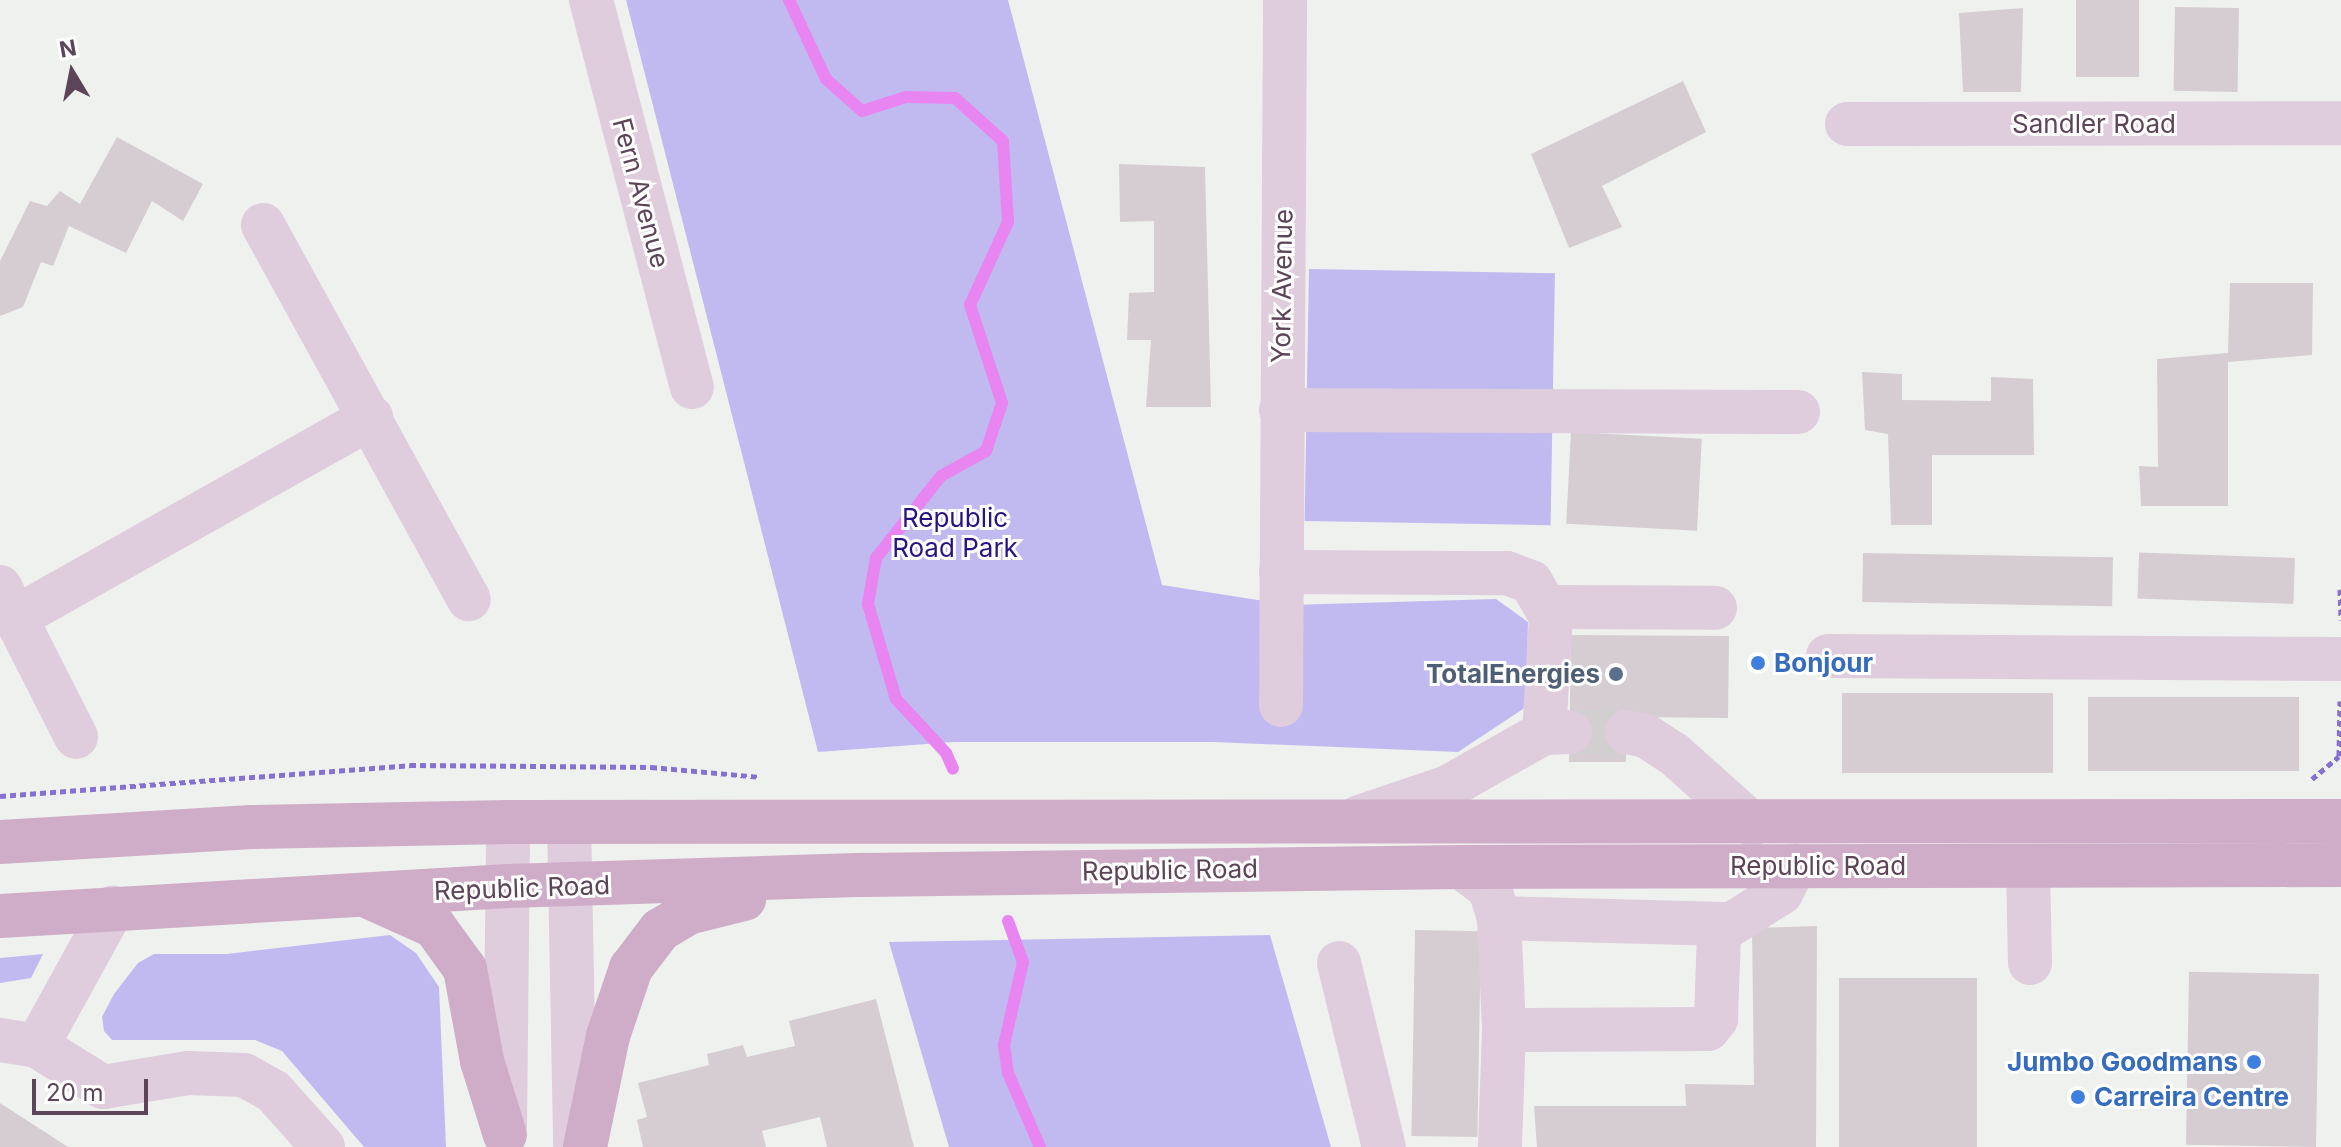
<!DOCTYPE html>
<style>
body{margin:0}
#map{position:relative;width:2341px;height:1147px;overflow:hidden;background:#eff1ee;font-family:Inter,sans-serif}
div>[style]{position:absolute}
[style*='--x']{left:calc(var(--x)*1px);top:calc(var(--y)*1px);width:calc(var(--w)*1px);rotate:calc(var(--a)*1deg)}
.green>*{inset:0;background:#c0baf1;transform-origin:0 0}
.stream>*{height:12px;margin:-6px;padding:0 6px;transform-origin:6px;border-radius:6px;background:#e885f0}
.building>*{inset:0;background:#d6cdd3;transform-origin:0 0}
.minor-tunnel>*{height:44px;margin-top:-22px;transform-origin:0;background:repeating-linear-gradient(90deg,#d2cfd0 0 44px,transparent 0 66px)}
.path>*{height:5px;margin-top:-2.5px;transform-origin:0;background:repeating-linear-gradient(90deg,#8670d1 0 6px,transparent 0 10px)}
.minor>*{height:44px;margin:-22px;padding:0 22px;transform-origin:22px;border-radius:22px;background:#dfccdc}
.major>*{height:44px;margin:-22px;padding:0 22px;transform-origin:22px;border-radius:22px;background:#cfacc8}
.dots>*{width:22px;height:22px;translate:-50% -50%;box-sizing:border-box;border:4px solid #fff;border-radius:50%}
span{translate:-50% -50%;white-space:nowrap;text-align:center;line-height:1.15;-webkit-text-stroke:6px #fff;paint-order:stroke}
.street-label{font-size:26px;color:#5d4559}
.park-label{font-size:26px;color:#2a1282}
.shop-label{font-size:26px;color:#366cbe;font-weight:700}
.left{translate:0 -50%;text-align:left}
.right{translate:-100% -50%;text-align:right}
.service-label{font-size:26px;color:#4e5e75;font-weight:700}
.north{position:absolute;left:32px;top:32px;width:80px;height:80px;-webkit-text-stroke:6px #fff;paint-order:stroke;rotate:350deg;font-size:22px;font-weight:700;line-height:32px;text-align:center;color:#5d4559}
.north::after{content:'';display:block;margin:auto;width:28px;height:36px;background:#5d4559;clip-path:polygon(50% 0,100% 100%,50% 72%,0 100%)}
.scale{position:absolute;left:32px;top:1079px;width:116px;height:36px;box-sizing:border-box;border:4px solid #5d4559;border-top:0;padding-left:10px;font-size:24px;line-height:28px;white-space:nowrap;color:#5d4559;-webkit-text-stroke:6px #fff;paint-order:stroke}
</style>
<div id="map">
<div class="green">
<i style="clip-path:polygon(626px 0,1008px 0,1162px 585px,1290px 605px,1496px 599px,1528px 622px,1526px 707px,1458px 752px,1214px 742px,954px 742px,818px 752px)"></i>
<i style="left:1309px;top:269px;width:246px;height:252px;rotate:1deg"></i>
<i style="clip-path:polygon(390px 935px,416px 953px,439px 987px,446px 1147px,364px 1147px,282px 1051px,255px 1040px,112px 1040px,104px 1031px,102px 1017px,114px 994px,138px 963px,154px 954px,227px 954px)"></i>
<i style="clip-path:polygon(1270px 935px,1331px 1147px,949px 1147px,889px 942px)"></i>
<i style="clip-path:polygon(43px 954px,31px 978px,0 983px,0 958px)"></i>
</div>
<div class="stream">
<i style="--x:789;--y:0;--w:87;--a:64.9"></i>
<i style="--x:826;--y:79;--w:48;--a:41.6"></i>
<i style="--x:862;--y:111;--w:46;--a:-17.7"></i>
<i style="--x:906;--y:97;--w:49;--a:1.2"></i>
<i style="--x:955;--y:98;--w:64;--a:41.9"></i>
<i style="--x:1003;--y:141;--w:81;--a:86.5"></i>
<i style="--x:1008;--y:222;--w:91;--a:114.6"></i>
<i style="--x:970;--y:305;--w:103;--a:71.9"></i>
<i style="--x:1002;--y:403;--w:51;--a:108.4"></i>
<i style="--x:986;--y:451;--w:51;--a:150.9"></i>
<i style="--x:941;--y:476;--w:105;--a:128.4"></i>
<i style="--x:876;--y:558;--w:47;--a:99.9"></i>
<i style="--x:868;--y:604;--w:99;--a:73.6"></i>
<i style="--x:896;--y:699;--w:74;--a:47.2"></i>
<i style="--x:946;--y:753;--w:17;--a:66"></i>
<i style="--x:1008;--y:921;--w:44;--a:69.9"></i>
<i style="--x:1023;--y:962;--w:85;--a:102.9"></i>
<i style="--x:1004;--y:1045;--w:28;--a:82"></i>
<i style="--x:1008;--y:1073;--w:81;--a:66.6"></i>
</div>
<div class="building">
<i style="left:2076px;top:0;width:63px;height:77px"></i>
<i style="clip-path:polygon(2023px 8px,2021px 92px,1963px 92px,1959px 13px)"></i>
<i style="left:2239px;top:8px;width:84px;height:64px;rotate:91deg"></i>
<i style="clip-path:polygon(1683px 81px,1706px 132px,1602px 186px,1622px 227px,1569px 248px,1531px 154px)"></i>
<i style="clip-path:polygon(117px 137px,203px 184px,183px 221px,152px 201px,126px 253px,69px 226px,53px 266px,41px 262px,23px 307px,0 316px,0 261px,30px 201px,47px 206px,60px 191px,80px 204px)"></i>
<i style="clip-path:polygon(1119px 164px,1205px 167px,1211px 407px,1146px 407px,1151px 340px,1127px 340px,1129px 293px,1154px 292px,1154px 221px,1120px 222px)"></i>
<i style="clip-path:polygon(2230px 283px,2313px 283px,2312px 355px,2228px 362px,2228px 506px,2141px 506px,2139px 466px,2158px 467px,2157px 359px,2228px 353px)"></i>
<i style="clip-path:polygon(1862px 372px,1902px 374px,1902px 400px,1991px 401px,1991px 377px,2033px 379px,2034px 455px,1932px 455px,1932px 525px,1891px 525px,1888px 434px,1865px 430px)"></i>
<i style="left:1571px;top:432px;width:131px;height:92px;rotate:3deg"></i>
<i style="left:1863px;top:553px;width:250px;height:49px;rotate:1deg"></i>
<i style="left:2295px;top:558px;width:46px;height:156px;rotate:92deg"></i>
<i style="clip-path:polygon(1571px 635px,1729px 636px,1728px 718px,1626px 717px,1626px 762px,1569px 762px)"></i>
<i style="left:2053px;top:693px;width:80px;height:211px;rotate:90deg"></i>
<i style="left:2088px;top:697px;width:211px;height:74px"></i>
<i style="clip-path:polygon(1817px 926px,1816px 1147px,1537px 1147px,1534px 1106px,1686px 1106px,1685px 1084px,1754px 1085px,1752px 928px)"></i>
<i style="left:1415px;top:930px;width:66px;height:206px;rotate:1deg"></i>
<i style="left:2319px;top:974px;width:173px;height:130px;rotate:91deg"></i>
<i style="left:1977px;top:978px;width:169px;height:138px;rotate:90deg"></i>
<i style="clip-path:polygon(876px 999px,914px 1147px,827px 1147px,820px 1117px,762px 1131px,766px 1147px,643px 1147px,637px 1120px,647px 1117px,638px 1083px,709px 1065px,707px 1054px,743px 1045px,747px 1057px,795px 1046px,789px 1021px)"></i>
<i style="clip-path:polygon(0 1103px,68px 1147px,0 1147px)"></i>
</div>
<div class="minor-tunnel">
<i style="--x:1570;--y:732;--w:57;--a:0"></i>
</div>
<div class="path">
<i style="--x:2340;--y:589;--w:31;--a:88"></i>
<i style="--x:2312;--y:779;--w:35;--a:-40"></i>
<i style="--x:2339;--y:756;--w:55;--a:-89"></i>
<i style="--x:0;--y:796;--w:411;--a:-4.3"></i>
<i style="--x:410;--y:765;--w:241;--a:0.5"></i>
<i style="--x:651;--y:767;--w:109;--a:5.2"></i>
</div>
<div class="minor">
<i style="--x:591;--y:0;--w:400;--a:75.4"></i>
<i style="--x:1847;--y:124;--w:494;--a:-0.1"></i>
<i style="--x:263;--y:225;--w:427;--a:61.2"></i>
<i style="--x:1281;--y:410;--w:517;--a:0.22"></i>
<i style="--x:1281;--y:572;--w:226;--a:0.3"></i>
<i style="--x:1507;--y:573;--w:26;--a:21"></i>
<i style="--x:1531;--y:582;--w:39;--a:60"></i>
<i style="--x:1551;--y:616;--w:117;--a:93.4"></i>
<i style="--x:0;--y:587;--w:168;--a:63.1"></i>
<i style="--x:1549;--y:607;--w:166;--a:0.3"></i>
<i style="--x:15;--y:618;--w:409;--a:-29.4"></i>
<i style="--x:1828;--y:656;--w:513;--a:0.34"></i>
<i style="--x:1281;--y:705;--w:705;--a:-89.67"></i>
<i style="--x:1627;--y:732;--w:19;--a:12"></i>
<i style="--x:1646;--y:736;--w:33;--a:33"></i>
<i style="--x:1674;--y:754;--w:105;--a:41.9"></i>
<i style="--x:1359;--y:817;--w:94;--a:-18.6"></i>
<i style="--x:1448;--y:787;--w:110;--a:-29.4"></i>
<i style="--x:1544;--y:733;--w:26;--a:-2"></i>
<i style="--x:569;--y:822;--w:325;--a:88.9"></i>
<i style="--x:1461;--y:867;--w:36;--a:37"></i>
<i style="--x:1490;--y:889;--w:30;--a:73"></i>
<i style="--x:1499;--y:918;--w:112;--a:87.4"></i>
<i style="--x:1504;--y:1030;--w:117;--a:92"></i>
<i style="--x:2028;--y:867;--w:96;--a:88.8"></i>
<i style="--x:1499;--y:918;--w:226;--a:1.5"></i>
<i style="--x:1339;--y:963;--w:189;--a:76.3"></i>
<i style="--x:1504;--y:1030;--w:204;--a:-0.3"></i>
<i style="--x:1708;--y:1029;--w:13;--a:-51"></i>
<i style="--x:1716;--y:1019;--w:87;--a:-88"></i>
<i style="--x:1719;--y:932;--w:73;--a:-32.2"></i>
<i style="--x:1781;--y:893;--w:31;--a:-63"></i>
<i style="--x:0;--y:1040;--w:37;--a:9"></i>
<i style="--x:37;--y:1046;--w:78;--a:31.8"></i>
<i style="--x:103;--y:1087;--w:86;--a:-9.4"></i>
<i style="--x:188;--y:1073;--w:56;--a:2"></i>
<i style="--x:244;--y:1075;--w:33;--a:29"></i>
<i style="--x:273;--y:1091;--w:75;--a:48.2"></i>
<i style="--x:37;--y:1046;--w:158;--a:-61.2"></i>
<i style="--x:505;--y:1125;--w:303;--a:-89.4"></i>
</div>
<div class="major">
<i style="--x:0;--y:842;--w:252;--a:-3.4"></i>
<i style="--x:252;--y:827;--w:256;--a:-1.1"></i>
<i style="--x:508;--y:822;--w:1833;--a:-0.03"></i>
<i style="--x:371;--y:898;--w:69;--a:24"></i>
<i style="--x:434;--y:926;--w:53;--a:54.2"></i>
<i style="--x:465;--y:969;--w:94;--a:79.5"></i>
<i style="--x:482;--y:1061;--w:77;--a:72.7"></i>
<i style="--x:0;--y:916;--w:509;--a:-3.38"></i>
<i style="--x:508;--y:886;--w:356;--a:-1.8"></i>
<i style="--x:864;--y:875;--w:597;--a:-0.77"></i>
<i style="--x:1461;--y:867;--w:880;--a:-0.13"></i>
<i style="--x:585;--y:1147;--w:113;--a:-78.3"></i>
<i style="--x:608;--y:1036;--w:72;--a:-71.3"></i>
<i style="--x:631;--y:968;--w:48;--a:-52.7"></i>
<i style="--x:660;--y:930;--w:33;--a:-31"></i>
<i style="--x:688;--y:913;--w:58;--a:-14"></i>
</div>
<div class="dots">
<i style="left:1758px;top:663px;background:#3f7fe0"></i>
<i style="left:1616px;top:674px;background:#5c6f8a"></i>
<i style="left:2254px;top:1062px;background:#3f7fe0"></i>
<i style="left:2078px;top:1097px;background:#3f7fe0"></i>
</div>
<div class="street-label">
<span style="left:2094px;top:124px">Sandler Road</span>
<span style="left:641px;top:193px;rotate:75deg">Fern Avenue</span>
<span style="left:1282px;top:286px;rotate:-89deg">York Avenue</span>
<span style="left:1818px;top:866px">Republic Road</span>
<span style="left:1170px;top:870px;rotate:-1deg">Republic Road</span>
<span style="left:522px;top:888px;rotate:-2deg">Republic Road</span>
</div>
<div class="park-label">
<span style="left:955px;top:533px">Republic<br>Road Park</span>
</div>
<div class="shop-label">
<span class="left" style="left:1774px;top:663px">Bonjour</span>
<span class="right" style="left:2238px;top:1062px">Jumbo Goodmans</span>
<span class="left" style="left:2094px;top:1097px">Carreira Centre</span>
</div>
<div class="service-label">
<span class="right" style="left:1600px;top:674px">TotalEnergies</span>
</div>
<div class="north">N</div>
<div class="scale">20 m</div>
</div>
